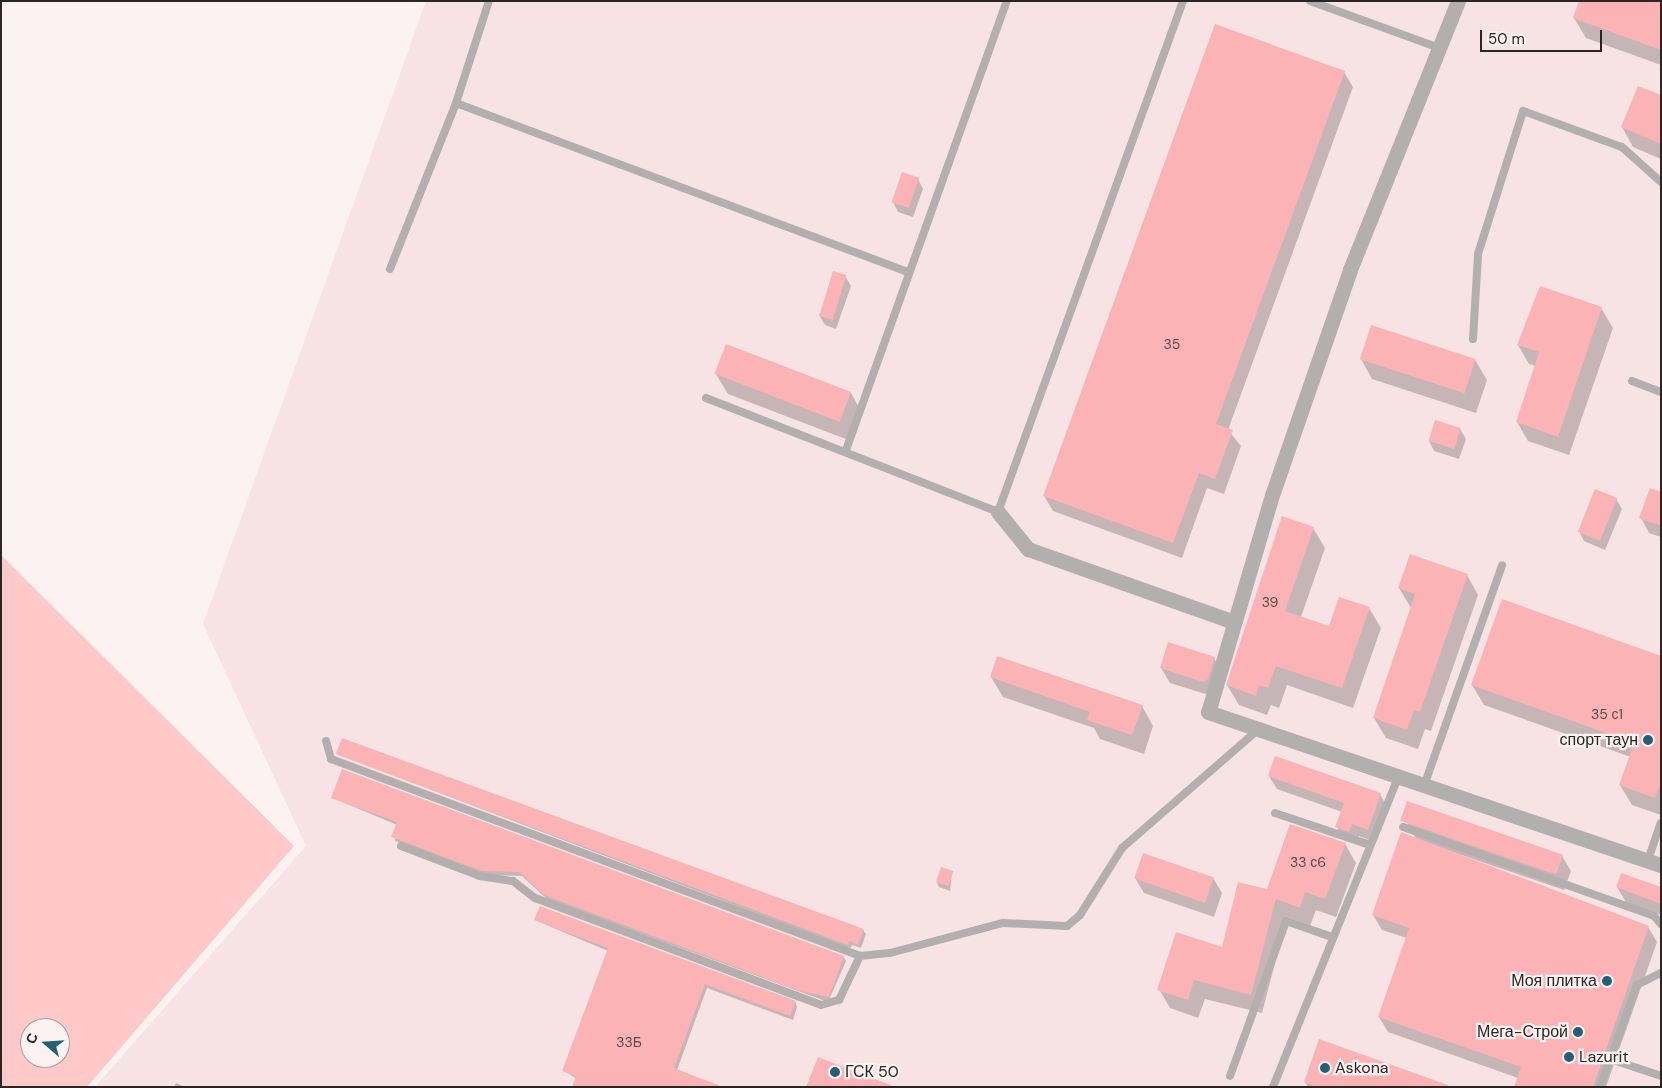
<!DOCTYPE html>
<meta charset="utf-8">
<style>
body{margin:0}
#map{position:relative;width:1662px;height:1088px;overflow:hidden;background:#fdf2f2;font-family:"DM Sans",sans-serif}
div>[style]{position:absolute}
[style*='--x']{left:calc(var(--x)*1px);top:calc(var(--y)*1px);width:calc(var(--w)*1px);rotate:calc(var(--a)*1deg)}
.built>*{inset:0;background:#f8e3e4}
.green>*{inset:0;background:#ffc9ca}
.shadow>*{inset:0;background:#0003}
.building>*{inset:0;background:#fbb3b6;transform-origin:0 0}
.service>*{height:8px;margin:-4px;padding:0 4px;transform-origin:4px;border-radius:4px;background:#b4afaf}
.minor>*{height:15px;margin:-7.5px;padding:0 7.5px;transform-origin:7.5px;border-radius:7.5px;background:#b4afaf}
.dots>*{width:14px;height:14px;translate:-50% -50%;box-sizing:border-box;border:2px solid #fdf2f2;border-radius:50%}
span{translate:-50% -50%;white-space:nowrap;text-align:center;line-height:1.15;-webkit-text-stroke:4.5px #fdf2f2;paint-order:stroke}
.number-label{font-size:14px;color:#5e494a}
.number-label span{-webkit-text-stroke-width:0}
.poi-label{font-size:16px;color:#2a2626}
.right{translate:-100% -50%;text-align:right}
.left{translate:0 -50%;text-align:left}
.frame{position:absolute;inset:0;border:2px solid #2a2626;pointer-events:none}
.north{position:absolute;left:20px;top:1018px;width:50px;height:50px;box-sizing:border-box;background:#fdf2f2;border:1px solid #a9a0a0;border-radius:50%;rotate:289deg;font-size:14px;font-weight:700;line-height:20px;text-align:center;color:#2a2626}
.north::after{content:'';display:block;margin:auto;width:18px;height:22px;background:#226076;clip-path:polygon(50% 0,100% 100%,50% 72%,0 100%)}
.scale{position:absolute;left:1480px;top:30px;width:122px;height:22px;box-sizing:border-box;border:2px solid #2a2626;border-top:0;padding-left:6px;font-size:15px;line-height:18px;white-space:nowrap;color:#2a2626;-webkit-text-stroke:4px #fdf2f2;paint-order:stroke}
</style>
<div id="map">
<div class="built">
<i style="clip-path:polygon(426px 1px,1661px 1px,1661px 1087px,95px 1087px,306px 846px,203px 624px)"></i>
</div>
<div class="green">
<i style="clip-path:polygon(evenodd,1px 555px,294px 846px,87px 1087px,1px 1087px,1px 555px,30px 1028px,60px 1028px,60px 1058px,30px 1058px,30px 1028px)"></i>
</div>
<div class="shadow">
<i style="clip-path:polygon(1661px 1px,1661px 65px,1586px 38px,1574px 18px)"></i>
<i style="clip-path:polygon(1344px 72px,1353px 87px,1228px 430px,1241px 446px,1224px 494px,1207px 488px,1182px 558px,1053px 511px,1044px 496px)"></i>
<i style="clip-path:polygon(1661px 97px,1661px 159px,1633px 147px,1622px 127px)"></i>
<i style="clip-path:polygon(918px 179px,923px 189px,913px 217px,898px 212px,893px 202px)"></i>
<i style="clip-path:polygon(845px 276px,851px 286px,836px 329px,825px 325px,819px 315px)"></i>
<i style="clip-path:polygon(1601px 308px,1613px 328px,1569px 455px,1528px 441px,1517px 422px,1536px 366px,1529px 364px,1518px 345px)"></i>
<i style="clip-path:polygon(1361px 359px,1475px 360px,1487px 380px,1476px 413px,1372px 379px)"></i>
<i style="clip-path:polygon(716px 374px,851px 393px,862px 413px,851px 441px,728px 394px)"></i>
<i style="clip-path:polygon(1460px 429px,1466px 439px,1459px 459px,1434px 451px,1429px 441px)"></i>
<i style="clip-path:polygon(1661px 494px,1661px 537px,1649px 533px,1641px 518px)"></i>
<i style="clip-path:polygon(1616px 499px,1622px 509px,1605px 550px,1584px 541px,1579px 531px)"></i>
<i style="clip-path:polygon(1313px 528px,1325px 548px,1301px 617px,1330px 627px,1369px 608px,1381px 628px,1353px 708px,1287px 685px,1279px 708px,1271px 705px,1267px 715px,1239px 705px,1227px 685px)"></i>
<i style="clip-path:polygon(1467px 575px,1478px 595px,1431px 731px,1425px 729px,1418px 749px,1386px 738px,1374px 718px,1411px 608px,1399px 588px)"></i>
<i style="clip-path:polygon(1661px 657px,1661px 815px,1632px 805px,1620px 785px,1631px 757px,1484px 705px,1472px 685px)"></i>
<i style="clip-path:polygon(1214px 658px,1222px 673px,1212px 696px,1170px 683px,1161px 668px)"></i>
<i style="clip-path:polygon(991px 677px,1142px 706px,1153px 726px,1144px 754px,1100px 739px,1094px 728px,1003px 697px)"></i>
<i style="clip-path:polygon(337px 754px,863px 930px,866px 934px,861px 948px,852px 945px,850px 949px)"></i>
<i style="clip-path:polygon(1269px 776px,1380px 794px,1387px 807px,1375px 842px,1359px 836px,1357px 844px,1344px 840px,1337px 827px,1342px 812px,1277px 789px)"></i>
<i style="clip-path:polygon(333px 798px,843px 957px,846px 961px,828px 1002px,547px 899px,522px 876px,485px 875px,395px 841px,397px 825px)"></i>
<i style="clip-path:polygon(1408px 803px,1562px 856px,1571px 871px,1564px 890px,1432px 845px,1648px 927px,1657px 942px,1606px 1087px,1515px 1087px,1518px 1078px,1388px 1032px,1379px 1017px,1407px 938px,1382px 930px,1373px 915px,1416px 839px,1403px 816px)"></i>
<i style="clip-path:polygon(1345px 844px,1356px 863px,1336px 917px,1316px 910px,1310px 926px,1287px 917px,1262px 1013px,1205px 999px,1198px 1018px,1170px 1008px,1159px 989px,1223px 949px,1267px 891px)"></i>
<i style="clip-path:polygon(952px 872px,950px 891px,939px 887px,937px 882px)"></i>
<i style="clip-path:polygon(1135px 878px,1213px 878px,1222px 893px,1214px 917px,1144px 893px)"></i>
<i style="clip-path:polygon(1617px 887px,1661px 889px,1661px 915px,1626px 902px)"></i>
<i style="clip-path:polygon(535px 920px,795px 1002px,797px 1007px,793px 1020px,707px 988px,677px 1070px,723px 1087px,574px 1087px,577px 1079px,564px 1071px,608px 951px)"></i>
<i style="clip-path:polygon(1305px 1082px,1444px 1087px,1308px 1087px)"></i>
<i style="clip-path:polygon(176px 1083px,184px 1087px,174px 1087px)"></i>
</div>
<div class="building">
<i style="clip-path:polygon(1579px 1px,1661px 1px,1661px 50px,1573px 18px)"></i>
<i style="clip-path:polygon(1215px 24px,1345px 71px,1216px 424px,1233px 430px,1215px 479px,1199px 473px,1173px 543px,1043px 496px)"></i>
<i style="clip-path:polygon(1638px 86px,1661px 95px,1661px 144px,1621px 127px)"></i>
<i style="left:902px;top:172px;width:18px;height:32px;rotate:19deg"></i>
<i style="left:833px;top:271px;width:14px;height:47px;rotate:17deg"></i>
<i style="clip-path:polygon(1540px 286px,1602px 307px,1558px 437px,1516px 422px,1539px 352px,1517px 345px)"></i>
<i style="left:1371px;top:325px;width:110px;height:36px;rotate:18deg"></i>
<i style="left:726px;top:344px;width:134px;height:32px;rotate:21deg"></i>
<i style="left:1435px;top:420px;width:27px;height:22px;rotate:17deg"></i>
<i style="clip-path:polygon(1650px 488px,1661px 492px,1661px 526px,1639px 518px)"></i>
<i style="left:1595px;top:489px;width:24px;height:46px;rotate:22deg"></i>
<i style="clip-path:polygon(1282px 516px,1314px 527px,1285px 611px,1329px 626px,1339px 597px,1370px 607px,1342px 688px,1276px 666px,1268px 688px,1259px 685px,1256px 696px,1226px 685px)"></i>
<i style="clip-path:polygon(1410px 554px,1468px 574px,1420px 712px,1414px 710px,1407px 730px,1373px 718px,1415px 594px,1398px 588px)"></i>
<i style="clip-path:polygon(1502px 599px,1661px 656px,1661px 782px,1655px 798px,1619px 785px,1634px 743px,1471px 685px)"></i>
<i style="clip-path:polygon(1168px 642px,1215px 657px,1208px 679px,1203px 682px,1160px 668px)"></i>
<i style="clip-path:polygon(997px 656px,1143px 705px,1132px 735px,1087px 720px,1090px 712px,990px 677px)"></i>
<i style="clip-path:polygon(342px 738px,864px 929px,858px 945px,849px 941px,848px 945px,346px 758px,336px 754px)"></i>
<i style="clip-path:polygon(1275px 756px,1381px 793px,1368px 830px,1352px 824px,1349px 832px,1335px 827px,1344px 803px,1268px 776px)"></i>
<i style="clip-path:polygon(342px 769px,844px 956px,829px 997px,799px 991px,544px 895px,519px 872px,482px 871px,391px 837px,397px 822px,331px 798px)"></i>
<i style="left:1407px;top:801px;width:165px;height:21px;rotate:19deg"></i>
<i style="clip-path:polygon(1290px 824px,1346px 843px,1325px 899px,1305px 892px,1300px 908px,1276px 899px,1251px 995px,1194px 980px,1188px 1000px,1157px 990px,1176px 932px,1222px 947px,1238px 882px,1267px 889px)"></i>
<i style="clip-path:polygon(1401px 832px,1649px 926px,1593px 1087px,1514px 1087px,1521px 1067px,1378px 1017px,1409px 928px,1372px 915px)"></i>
<i style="left:1143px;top:853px;width:75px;height:27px;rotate:19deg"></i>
<i style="left:941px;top:867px;width:13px;height:16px;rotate:18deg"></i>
<i style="clip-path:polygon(1621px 873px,1661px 887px,1661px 904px,1616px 887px)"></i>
<i style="clip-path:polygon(540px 906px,796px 1001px,790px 1016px,705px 984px,674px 1068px,722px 1087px,572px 1087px,576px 1076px,562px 1071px,608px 948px,534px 920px)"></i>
<i style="clip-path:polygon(1319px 1039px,1448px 1085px,1448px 1087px,1316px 1087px,1304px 1082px)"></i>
<i style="clip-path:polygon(818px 1057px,893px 1086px,893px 1087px,806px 1087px)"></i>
</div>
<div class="service">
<i style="--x:1310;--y:1;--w:137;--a:20"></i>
<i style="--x:456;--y:103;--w:483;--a:20.5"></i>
<i style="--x:390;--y:269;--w:179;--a:-68.3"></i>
<i style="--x:456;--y:103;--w:107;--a:-72.1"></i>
<i style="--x:1473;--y:339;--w:85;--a:-86.6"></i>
<i style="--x:1478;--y:254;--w:150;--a:-72.5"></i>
<i style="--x:1523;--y:111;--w:105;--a:20"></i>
<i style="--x:1622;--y:147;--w:52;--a:41.9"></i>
<i style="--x:1632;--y:381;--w:31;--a:21"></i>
<i style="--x:706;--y:398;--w:313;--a:21.3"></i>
<i style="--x:998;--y:512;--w:543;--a:-70.1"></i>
<i style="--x:846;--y:450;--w:477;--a:-70.3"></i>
<i style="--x:326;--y:741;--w:19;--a:74"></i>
<i style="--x:331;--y:759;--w:564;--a:20.43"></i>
<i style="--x:860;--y:956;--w:30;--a:-6"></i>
<i style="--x:890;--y:953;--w:117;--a:-14.9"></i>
<i style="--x:1003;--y:923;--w:64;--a:2.7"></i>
<i style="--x:1067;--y:926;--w:17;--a:-40"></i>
<i style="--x:1080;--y:915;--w:79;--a:-57.9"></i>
<i style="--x:1122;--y:848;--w:181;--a:-41"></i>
<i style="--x:1425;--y:783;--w:231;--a:-70.5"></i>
<i style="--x:1275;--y:813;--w:100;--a:18.6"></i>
<i style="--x:1403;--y:827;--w:266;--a:19.5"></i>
<i style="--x:1654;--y:916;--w:11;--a:49"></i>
<i style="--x:401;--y:846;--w:85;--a:20.8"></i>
<i style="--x:480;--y:876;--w:33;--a:9"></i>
<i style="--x:513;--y:881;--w:28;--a:38"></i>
<i style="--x:535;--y:898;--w:305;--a:20.5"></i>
<i style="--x:821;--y:1005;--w:19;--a:-16"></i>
<i style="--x:839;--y:1000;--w:49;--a:-64.5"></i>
<i style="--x:1648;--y:860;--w:39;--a:-71"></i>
<i style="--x:1610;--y:1059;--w:54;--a:18.4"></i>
<i style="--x:1230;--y:1076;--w:165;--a:-70.1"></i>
<i style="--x:1286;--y:921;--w:49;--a:19.2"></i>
<i style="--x:1273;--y:1087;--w:336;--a:-68"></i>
<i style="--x:1600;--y:1087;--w:109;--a:-70.1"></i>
<i style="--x:1637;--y:985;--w:27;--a:-27"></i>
</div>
<div class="minor">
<i style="--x:1458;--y:1;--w:290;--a:111.9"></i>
<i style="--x:1350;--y:270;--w:238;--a:109.1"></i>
<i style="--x:1272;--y:495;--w:226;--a:106.4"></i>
<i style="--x:1208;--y:712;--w:478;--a:18.7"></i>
<i style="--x:998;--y:512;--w:48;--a:51"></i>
<i style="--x:1028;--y:549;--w:219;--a:19.5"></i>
</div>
<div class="dots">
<i style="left:1648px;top:740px;background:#226076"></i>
<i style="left:1607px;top:981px;background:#226076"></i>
<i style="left:1578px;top:1032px;background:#226076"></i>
<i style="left:1569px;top:1057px;background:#226076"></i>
<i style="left:1325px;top:1068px;background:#226076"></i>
<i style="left:835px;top:1072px;background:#226076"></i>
</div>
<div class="number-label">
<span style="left:1172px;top:344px">35</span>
<span style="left:1270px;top:602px">39</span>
<span style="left:1607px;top:714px">35 с1</span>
<span style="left:1308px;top:862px">33 с6</span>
<span style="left:629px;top:1042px">33Б</span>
</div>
<div class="poi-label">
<span class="right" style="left:1638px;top:740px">спорт таун</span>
<span class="right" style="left:1597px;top:981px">Моя плитка</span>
<span class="right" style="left:1568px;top:1032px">Мега-Строй</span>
<span class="left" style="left:1579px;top:1057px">Lazurit</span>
<span class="left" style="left:1335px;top:1068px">Askona</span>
<span class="left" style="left:845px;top:1072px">ГСК 50</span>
</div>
<div class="frame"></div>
<div class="north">С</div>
<div class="scale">50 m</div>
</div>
